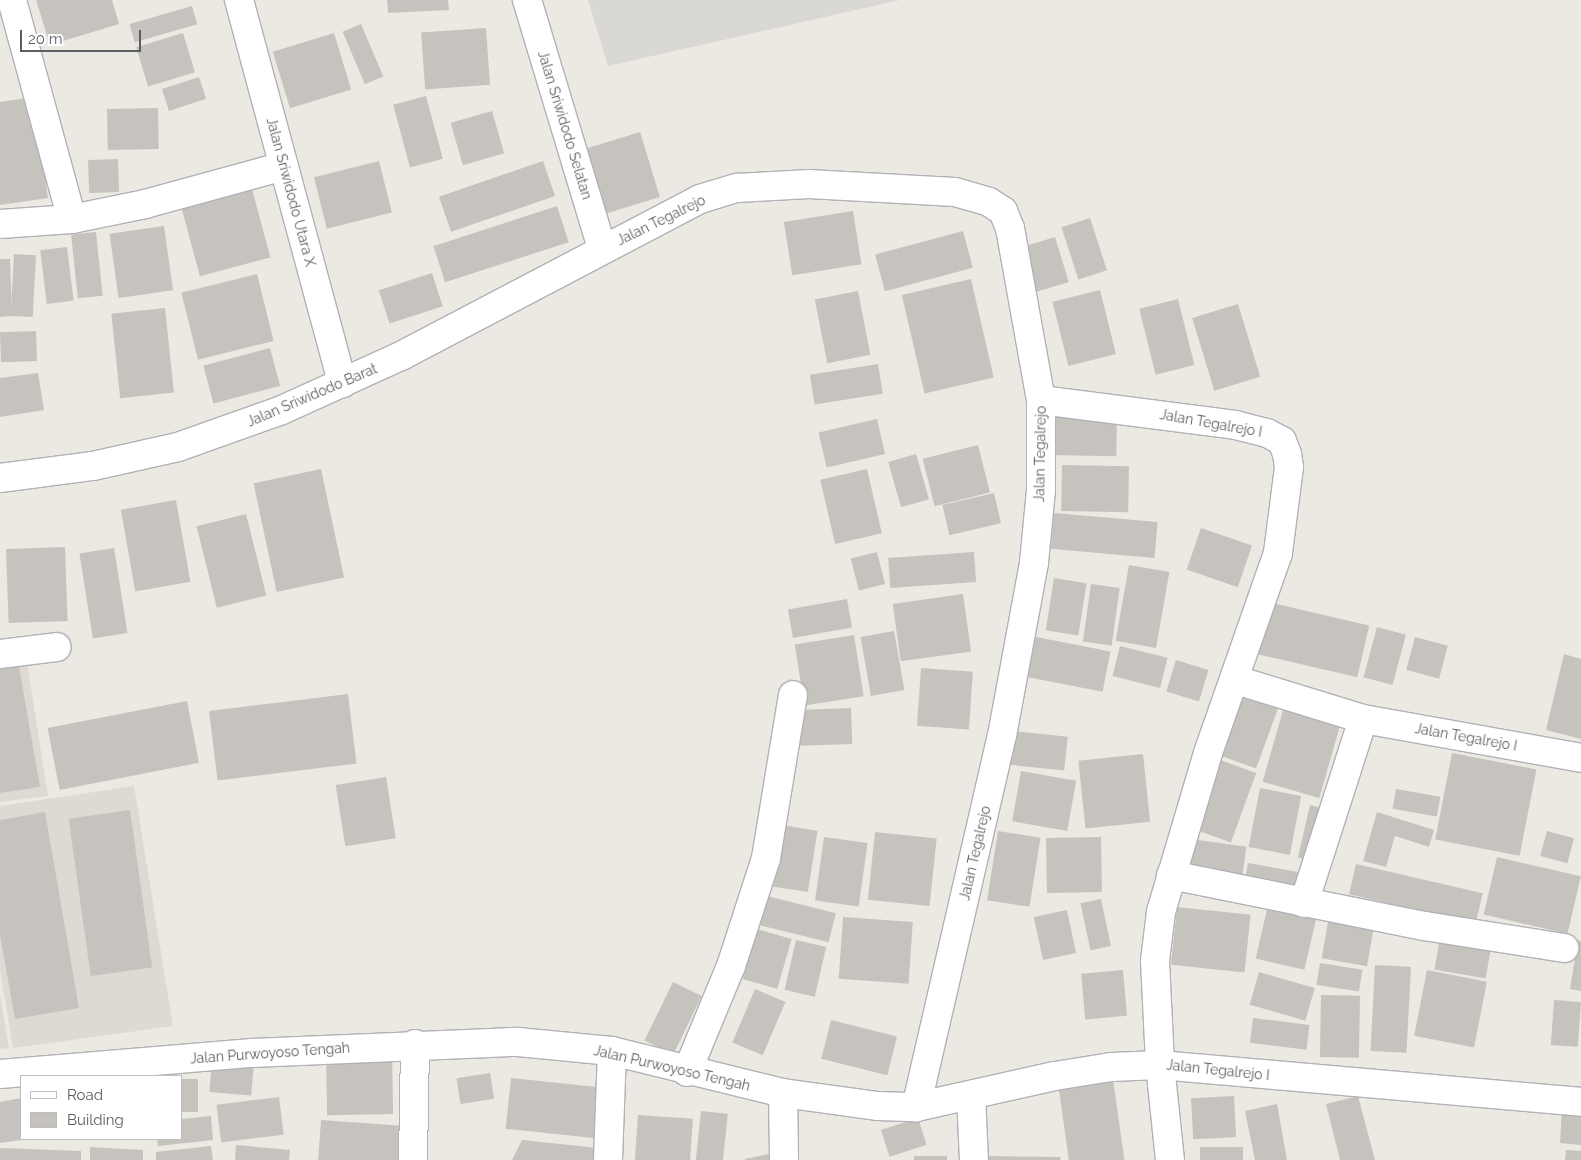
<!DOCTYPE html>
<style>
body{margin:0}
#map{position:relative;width:1581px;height:1160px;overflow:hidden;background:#ebe9e2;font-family:Raleway,sans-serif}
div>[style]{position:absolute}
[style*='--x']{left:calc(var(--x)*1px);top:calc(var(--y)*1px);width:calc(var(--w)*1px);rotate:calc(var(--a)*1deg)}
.industrial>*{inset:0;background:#dad8d4}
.education>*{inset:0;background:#dedad3}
.building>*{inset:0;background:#c6c3bf;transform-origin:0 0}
.roads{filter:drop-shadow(1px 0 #afb2b6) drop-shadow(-1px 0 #afb2b6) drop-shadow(0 1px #afb2b6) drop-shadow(0 -1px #afb2b6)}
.minor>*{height:28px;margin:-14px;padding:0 14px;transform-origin:14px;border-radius:14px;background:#fff}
span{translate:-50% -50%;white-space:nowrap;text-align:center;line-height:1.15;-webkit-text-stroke:4.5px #fff;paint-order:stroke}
.street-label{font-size:14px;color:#5a5d61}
.legend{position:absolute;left:20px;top:1075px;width:162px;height:65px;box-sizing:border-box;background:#fff;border:1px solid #bdbec0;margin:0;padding:6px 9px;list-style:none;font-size:15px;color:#5a5d61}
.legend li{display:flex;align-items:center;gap:10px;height:25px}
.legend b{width:25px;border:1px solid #bdbec0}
.scale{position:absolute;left:20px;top:30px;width:121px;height:22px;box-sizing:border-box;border:2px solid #5a5d61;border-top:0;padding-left:6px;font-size:15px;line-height:18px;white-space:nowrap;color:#5a5d61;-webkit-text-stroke:4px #fff;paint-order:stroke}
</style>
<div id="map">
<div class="industrial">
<i style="clip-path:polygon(588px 0,900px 0,608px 66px)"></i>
</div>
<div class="education">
<i style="clip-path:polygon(23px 637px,48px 796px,0 802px,0 640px)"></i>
<i style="clip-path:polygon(134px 786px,173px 1026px,13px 1048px,0 970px,0 806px)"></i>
<i style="clip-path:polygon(0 994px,9px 1048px,0 1049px)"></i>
</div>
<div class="building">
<i style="clip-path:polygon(36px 0,112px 0,119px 24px,50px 45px)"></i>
<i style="clip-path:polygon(387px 0,448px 0,449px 10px,388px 13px)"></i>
<i style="left:192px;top:6px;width:19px;height:65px;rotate:74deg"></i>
<i style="left:361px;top:24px;width:57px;height:20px;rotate:67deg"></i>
<i style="left:486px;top:28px;width:57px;height:65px;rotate:86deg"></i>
<i style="left:183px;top:33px;width:41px;height:49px;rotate:73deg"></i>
<i style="left:334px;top:33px;width:59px;height:64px;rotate:73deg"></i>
<i style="left:199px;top:77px;width:23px;height:39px;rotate:72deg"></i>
<i style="left:426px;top:96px;width:65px;height:34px;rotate:75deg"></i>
<i style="clip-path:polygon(34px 97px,48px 198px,0 205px,0 102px)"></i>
<i style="left:158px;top:108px;width:41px;height:51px;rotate:89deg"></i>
<i style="left:492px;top:111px;width:44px;height:43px;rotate:74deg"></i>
<i style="left:640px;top:132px;width:68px;height:68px;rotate:73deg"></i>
<i style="left:118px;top:159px;width:33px;height:30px;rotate:88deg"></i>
<i style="left:379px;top:161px;width:53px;height:67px;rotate:76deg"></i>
<i style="left:543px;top:161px;width:37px;height:110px;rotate:71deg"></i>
<i style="left:251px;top:185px;width:75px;height:73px;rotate:75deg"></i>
<i style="left:557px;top:206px;width:38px;height:130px;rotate:72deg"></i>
<i style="left:853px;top:211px;width:54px;height:70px;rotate:81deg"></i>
<i style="left:1090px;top:218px;width:55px;height:30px;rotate:72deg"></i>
<i style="left:164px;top:226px;width:65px;height:55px;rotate:82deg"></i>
<i style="left:963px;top:231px;width:38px;height:91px;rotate:75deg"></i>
<i style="left:96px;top:232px;width:64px;height:25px;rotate:84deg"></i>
<i style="left:1055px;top:237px;width:47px;height:41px;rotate:73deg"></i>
<i style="left:67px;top:247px;width:54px;height:27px;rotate:83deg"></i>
<i style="left:14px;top:254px;width:22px;height:62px;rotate:3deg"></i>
<i style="clip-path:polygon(0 259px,10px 259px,12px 316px,0 317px)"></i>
<i style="left:432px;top:273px;width:35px;height:56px;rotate:72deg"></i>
<i style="left:257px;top:274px;width:69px;height:78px;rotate:76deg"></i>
<i style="left:971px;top:279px;width:101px;height:71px;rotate:77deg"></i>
<i style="left:1100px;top:290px;width:66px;height:49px;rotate:76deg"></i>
<i style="left:858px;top:291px;width:65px;height:44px;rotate:79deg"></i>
<i style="left:1178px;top:299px;width:68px;height:40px;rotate:76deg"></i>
<i style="left:1238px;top:304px;width:76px;height:48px;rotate:73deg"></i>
<i style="left:165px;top:308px;width:85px;height:54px;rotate:84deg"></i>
<i style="left:36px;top:331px;width:30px;height:36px;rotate:88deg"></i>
<i style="left:270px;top:348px;width:39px;height:69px;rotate:75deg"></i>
<i style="left:878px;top:364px;width:30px;height:69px;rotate:81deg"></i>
<i style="clip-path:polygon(38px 373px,44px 410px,0 417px,0 378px)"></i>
<i style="left:1047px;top:413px;width:70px;height:42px;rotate:1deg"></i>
<i style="left:877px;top:419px;width:36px;height:60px;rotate:77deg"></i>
<i style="left:978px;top:445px;width:49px;height:57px;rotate:76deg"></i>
<i style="left:916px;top:454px;width:47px;height:29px;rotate:74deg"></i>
<i style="left:1062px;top:465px;width:67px;height:46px;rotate:1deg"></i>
<i style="left:321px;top:469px;width:111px;height:69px;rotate:78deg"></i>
<i style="left:867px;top:469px;width:66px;height:48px;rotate:77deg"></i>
<i style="left:994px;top:493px;width:31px;height:53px;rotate:77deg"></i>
<i style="left:176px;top:500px;width:83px;height:56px;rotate:80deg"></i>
<i style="left:1054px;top:513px;width:104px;height:36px;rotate:5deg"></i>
<i style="left:246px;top:514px;width:84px;height:51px;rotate:76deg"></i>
<i style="left:1201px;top:528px;width:54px;height:44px;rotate:19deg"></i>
<i style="left:65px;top:547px;width:74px;height:59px;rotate:88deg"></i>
<i style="left:114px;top:548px;width:86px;height:35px;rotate:81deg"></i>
<i style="left:877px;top:552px;width:33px;height:27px;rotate:76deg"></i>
<i style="left:974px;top:552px;width:30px;height:86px;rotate:86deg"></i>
<i style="left:1129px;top:565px;width:41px;height:77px;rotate:10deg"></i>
<i style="left:1054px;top:578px;width:33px;height:53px;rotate:9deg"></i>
<i style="left:1091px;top:584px;width:29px;height:58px;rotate:8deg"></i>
<i style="left:963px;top:594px;width:58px;height:71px;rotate:82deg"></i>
<i style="left:847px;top:599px;width:29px;height:60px;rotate:80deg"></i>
<i style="left:1263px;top:601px;width:109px;height:53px;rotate:13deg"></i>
<i style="left:1377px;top:627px;width:30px;height:52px;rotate:15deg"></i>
<i style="left:894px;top:631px;width:60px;height:34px;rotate:80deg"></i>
<i style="left:854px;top:635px;width:62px;height:60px;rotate:81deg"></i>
<i style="left:1026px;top:635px;width:86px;height:41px;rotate:11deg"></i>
<i style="left:1415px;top:637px;width:34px;height:34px;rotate:15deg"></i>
<i style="left:1120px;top:646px;width:49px;height:31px;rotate:14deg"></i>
<i style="clip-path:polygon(1564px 654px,1581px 659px,1581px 739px,1546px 730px)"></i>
<i style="left:1176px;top:660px;width:34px;height:33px;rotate:17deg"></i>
<i style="clip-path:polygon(18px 661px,40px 787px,0 793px,0 664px)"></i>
<i style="left:921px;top:668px;width:52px;height:58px;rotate:4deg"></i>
<i style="left:1240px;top:684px;width:44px;height:74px;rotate:20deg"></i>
<i style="left:348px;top:694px;width:70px;height:140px;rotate:83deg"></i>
<i style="left:1286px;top:700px;width:59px;height:85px;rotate:16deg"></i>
<i style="left:187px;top:701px;width:63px;height:142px;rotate:79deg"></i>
<i style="left:851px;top:708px;width:36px;height:54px;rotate:88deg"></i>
<i style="left:1014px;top:731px;width:54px;height:34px;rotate:6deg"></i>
<i style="left:1452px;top:753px;width:86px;height:88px;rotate:11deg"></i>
<i style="left:1143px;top:754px;width:68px;height:65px;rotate:84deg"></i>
<i style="left:1212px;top:757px;width:47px;height:74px;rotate:20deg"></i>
<i style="left:1021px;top:771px;width:56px;height:51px;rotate:10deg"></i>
<i style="left:386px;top:777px;width:62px;height:51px;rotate:81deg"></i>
<i style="left:1260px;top:788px;width:42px;height:60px;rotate:11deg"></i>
<i style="left:1396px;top:789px;width:45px;height:20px;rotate:10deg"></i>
<i style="left:1310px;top:805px;width:13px;height:54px;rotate:13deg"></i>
<i style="left:130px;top:810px;width:159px;height:62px;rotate:82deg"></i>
<i style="clip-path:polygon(45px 812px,79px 1008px,15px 1019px,0 935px,0 820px)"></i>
<i style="clip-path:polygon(1377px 812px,1434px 830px,1429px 847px,1395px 836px,1386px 867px,1363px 861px)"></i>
<i style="left:781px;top:825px;width:37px;height:62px;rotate:9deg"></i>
<i style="left:998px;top:831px;width:43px;height:70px;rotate:9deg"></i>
<i style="left:1547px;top:831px;width:28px;height:26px;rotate:15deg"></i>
<i style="left:875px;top:832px;width:62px;height:68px;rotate:6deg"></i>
<i style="left:824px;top:837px;width:44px;height:64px;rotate:8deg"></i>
<i style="left:1101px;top:837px;width:55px;height:55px;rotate:89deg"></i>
<i style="left:1184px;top:838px;width:63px;height:39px;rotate:8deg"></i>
<i style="left:1497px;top:857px;width:86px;height:59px;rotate:13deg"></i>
<i style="left:1248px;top:863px;width:60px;height:22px;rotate:10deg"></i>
<i style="left:1356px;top:864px;width:130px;height:31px;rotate:13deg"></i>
<i style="left:767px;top:896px;width:71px;height:30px;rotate:14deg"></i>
<i style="left:1101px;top:899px;width:48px;height:21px;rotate:78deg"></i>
<i style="left:1268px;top:905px;width:50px;height:55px;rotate:13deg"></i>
<i style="left:1177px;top:907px;width:74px;height:58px;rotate:6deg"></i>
<i style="left:1067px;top:910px;width:44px;height:34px;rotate:78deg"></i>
<i style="left:1330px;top:911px;width:46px;height:48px;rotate:10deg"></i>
<i style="left:843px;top:917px;width:70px;height:62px;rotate:4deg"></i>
<i style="left:757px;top:929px;width:36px;height:52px;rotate:16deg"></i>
<i style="left:1441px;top:932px;width:52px;height:38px;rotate:10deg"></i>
<i style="left:796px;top:940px;width:31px;height:51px;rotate:13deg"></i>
<i style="clip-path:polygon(1578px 940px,1581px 941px,1581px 991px,1570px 989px)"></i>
<i style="left:1320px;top:963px;width:43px;height:22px;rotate:9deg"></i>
<i style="left:1375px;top:965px;width:36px;height:86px;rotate:3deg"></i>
<i style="left:1123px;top:970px;width:46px;height:42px;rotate:85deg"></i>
<i style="left:1427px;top:970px;width:61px;height:67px;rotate:11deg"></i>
<i style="left:1259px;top:972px;width:58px;height:34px;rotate:16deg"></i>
<i style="left:673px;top:982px;width:32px;height:65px;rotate:26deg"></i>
<i style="left:755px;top:989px;width:33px;height:58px;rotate:23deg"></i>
<i style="left:1321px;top:995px;width:39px;height:62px;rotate:1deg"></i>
<i style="left:1554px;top:1000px;width:27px;height:45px;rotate:4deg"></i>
<i style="left:1253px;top:1018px;width:57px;height:25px;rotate:7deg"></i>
<i style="left:831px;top:1020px;width:68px;height:40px;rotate:14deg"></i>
<i style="left:392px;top:1050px;width:64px;height:66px;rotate:89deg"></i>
<i style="left:212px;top:1061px;width:42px;height:31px;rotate:5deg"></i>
<i style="left:490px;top:1073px;width:26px;height:34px;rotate:81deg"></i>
<i style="left:511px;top:1078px;width:91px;height:51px;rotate:6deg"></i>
<i style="left:181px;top:1079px;width:17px;height:33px"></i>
<i style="left:1113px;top:1079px;width:82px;height:55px;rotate:82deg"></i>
<i style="left:1234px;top:1096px;width:41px;height:43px;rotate:87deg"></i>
<i style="clip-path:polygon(1358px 1096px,1375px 1160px,1340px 1160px,1326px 1104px)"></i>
<i style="left:279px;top:1097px;width:38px;height:63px;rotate:83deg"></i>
<i style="clip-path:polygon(21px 1098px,21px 1140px,0 1143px,0 1102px)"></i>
<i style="clip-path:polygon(1277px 1104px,1287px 1160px,1255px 1160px,1245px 1111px)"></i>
<i style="clip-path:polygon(1562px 1108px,1581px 1110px,1581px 1145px,1560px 1143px)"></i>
<i style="left:701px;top:1111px;width:27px;height:49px;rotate:6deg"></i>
<i style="left:638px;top:1115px;width:55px;height:45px;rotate:4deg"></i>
<i style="clip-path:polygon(211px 1116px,213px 1140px,158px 1146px,157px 1139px,181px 1139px,181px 1119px)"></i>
<i style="left:918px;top:1118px;width:28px;height:39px;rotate:72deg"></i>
<i style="left:321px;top:1120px;width:81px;height:40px;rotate:4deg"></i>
<i style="clip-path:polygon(522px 1140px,598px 1148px,595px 1160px,512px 1160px)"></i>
<i style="clip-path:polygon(236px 1145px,290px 1150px,289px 1160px,235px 1160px)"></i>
<i style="clip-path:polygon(211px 1146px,213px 1160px,156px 1160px,156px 1152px)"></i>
<i style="clip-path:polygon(90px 1147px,143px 1150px,143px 1160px,90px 1160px)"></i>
<i style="left:1200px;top:1147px;width:43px;height:13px"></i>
<i style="clip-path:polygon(0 1148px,81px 1151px,81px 1160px,0 1160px)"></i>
<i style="clip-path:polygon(1566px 1150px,1581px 1151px,1581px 1160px,1565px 1160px)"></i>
<i style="clip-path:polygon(769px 1154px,770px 1160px,745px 1160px,745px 1159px)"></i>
<i style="left:914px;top:1156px;width:33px;height:4px"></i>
<i style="clip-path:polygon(986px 1156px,1061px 1157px,1060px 1160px,986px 1160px)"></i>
</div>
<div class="roads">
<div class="minor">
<i style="--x:12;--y:0;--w:227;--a:74.7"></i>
<i style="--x:239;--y:0;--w:397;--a:74.9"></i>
<i style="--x:527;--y:0;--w:260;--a:73.2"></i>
<i style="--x:0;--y:224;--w:72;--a:-4"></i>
<i style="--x:72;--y:219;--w:75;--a:-11.6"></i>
<i style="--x:145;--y:204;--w:144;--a:-15.3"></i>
<i style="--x:1041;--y:400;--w:196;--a:7.3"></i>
<i style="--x:1235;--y:425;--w:33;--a:14"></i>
<i style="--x:1267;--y:433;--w:17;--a:28"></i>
<i style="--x:1282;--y:441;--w:14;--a:69"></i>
<i style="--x:1287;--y:454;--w:13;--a:81"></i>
<i style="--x:1289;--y:467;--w:87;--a:97.3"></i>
<i style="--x:1278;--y:553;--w:212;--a:109.3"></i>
<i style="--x:1208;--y:753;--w:166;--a:106.5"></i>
<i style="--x:1161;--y:912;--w:49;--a:97"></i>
<i style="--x:1155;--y:961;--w:104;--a:87.2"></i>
<i style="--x:1160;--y:1065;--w:96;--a:84"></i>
<i style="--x:0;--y:478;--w:94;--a:-7.4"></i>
<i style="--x:93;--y:466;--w:87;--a:-12.6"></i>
<i style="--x:178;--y:447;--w:110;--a:-19.6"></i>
<i style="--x:282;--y:410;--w:131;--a:-24.4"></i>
<i style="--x:401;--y:356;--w:338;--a:-27.7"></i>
<i style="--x:700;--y:199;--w:39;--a:-17"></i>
<i style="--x:737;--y:188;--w:72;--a:-3.2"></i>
<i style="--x:809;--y:184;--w:146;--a:3.1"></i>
<i style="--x:955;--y:192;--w:35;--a:16"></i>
<i style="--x:989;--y:202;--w:17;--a:33"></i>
<i style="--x:1003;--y:211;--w:18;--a:68"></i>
<i style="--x:1010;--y:228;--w:175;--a:79.8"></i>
<i style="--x:1041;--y:400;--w:90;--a:90"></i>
<i style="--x:1041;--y:490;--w:73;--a:95.5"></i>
<i style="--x:1034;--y:563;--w:175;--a:100.5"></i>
<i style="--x:1002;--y:735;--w:382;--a:103"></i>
<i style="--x:0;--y:654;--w:57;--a:-7"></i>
<i style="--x:1236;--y:680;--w:133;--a:17.1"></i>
<i style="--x:1363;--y:719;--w:221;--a:10.1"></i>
<i style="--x:1171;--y:875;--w:259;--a:11.4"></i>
<i style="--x:1425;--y:926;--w:141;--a:9"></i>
<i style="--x:1304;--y:903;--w:193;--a:-72.2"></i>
<i style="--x:687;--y:1072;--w:115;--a:-67.5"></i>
<i style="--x:731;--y:966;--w:114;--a:-72"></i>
<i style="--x:766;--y:858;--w:165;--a:-80.6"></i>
<i style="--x:0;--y:1074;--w:253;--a:-4.8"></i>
<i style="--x:252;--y:1053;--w:266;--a:-2.4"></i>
<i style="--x:518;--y:1042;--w:94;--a:5.5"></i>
<i style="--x:612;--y:1051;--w:176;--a:13.8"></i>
<i style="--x:783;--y:1093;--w:96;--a:7.8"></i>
<i style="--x:878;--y:1106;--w:38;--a:2"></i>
<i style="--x:916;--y:1107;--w:142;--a:-12.6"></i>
<i style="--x:1055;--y:1076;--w:57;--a:-9.1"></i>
<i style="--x:1111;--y:1067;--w:49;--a:-2.3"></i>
<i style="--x:1160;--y:1065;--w:423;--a:5"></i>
<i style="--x:783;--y:1093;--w:67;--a:89.1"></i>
<i style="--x:971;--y:1095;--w:65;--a:87.4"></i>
<i style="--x:413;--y:1160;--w:116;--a:-89"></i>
<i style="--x:608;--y:1160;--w:109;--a:-87.9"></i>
</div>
</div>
<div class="street-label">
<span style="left:565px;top:125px;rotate:73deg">Jalan Sriwidodo Selatan</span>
<span style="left:291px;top:192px;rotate:75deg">Jalan Sriwidodo Utara X</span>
<span style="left:661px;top:220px;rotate:-26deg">Jalan Tegalrejo</span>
<span style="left:312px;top:395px;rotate:-23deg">Jalan Sriwidodo Barat</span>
<span style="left:1211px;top:423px;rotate:10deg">Jalan Tegalrejo I</span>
<span style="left:1040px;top:454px;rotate:-89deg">Jalan Tegalrejo</span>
<span style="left:1466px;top:737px;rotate:10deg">Jalan Tegalrejo I</span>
<span style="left:975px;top:853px;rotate:-77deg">Jalan Tegalrejo</span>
<span style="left:270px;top:1053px;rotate:-4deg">Jalan Purwoyoso Tengah</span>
<span style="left:672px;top:1068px;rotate:13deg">Jalan Purwoyoso Tengah</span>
<span style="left:1218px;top:1070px;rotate:6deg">Jalan Tegalrejo I</span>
</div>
<ul class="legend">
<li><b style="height:6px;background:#fff"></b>Road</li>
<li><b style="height:14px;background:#c6c3bf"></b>Building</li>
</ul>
<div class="scale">20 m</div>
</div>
